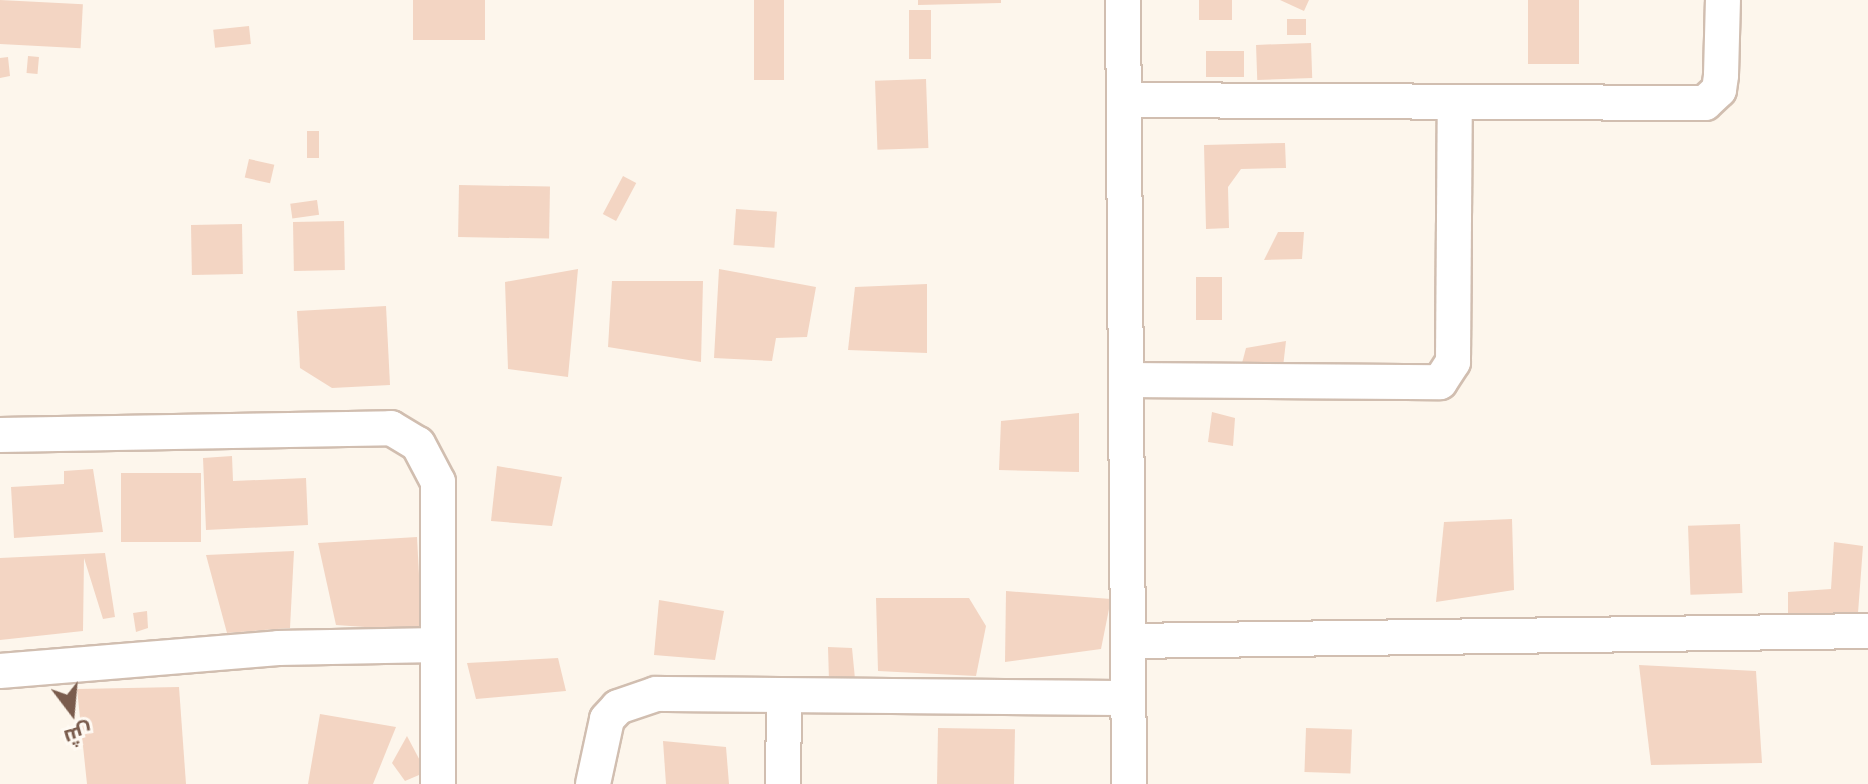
<!DOCTYPE html>
<meta charset="utf-8">
<style>
body{margin:0}
#map{position:relative;width:1868px;height:784px;overflow:hidden;background:#fdf6ec;font-family:"Asap Condensed",Cairo,sans-serif}
div>[style]{position:absolute}
[style*='--x']{left:calc(var(--x)*1px);top:calc(var(--y)*1px);width:calc(var(--w)*1px);rotate:calc(var(--a)*1deg)}
.building>*{inset:0;background:#f3d5c3;transform-origin:0 0}
.roads{filter:drop-shadow(2px 0 #d1beb0) drop-shadow(-2px 0 #d1beb0) drop-shadow(0 2px #d1beb0) drop-shadow(0 -2px #d1beb0)}
.minor>*{height:34px;margin:-17px;padding:0 17px;transform-origin:17px;border-radius:17px;background:#fff}
span{translate:-50% -50%;white-space:nowrap;text-align:center;line-height:1.15;-webkit-text-stroke:8px #fffaf3;paint-order:stroke}
.north{position:absolute;left:32px;top:672px;width:80px;height:80px;-webkit-text-stroke:6px #fffaf3;paint-order:stroke;rotate:164deg;font-size:22px;font-weight:700;line-height:32px;text-align:center;color:#7a5c4d}
.north::after{content:'';display:block;margin:auto;width:28px;height:36px;background:#7a5c4d;clip-path:polygon(50% 0,100% 100%,50% 72%,0 100%)}
</style>
<div id="map">
<div class="building">
<i style="left:0;top:0;width:83px;height:44px;rotate:3deg"></i>
<i style="left:413px;top:0;width:72px;height:40px"></i>
<i style="left:754px;top:0;width:30px;height:80px"></i>
<i style="clip-path:polygon(918px 0,1001px 0,1001px 3px,918px 5px)"></i>
<i style="left:1199px;top:0;width:33px;height:20px"></i>
<i style="clip-path:polygon(1280px 0,1309px 0,1304px 11px)"></i>
<i style="left:1528px;top:0;width:51px;height:64px"></i>
<i style="left:909px;top:10px;width:22px;height:49px"></i>
<i style="left:1287px;top:19px;width:19px;height:16px"></i>
<i style="left:249px;top:26px;width:18px;height:36px;rotate:84deg"></i>
<i style="left:1311px;top:43px;width:35px;height:55px;rotate:88deg"></i>
<i style="left:1244px;top:51px;width:26px;height:38px;rotate:90deg"></i>
<i style="left:28px;top:56px;width:11px;height:17px;rotate:5deg"></i>
<i style="clip-path:polygon(8px 57px,10px 76px,0 78px,0 58px)"></i>
<i style="left:926px;top:79px;width:69px;height:51px;rotate:88deg"></i>
<i style="left:307px;top:131px;width:12px;height:27px"></i>
<i style="clip-path:polygon(1285px 143px,1286px 168px,1241px 169px,1228px 187px,1229px 228px,1206px 229px,1204px 145px)"></i>
<i style="left:249px;top:159px;width:26px;height:19px;rotate:13deg"></i>
<i style="left:623px;top:176px;width:15px;height:43px;rotate:28deg"></i>
<i style="left:459px;top:185px;width:91px;height:52px;rotate:1deg"></i>
<i style="left:317px;top:200px;width:15px;height:27px;rotate:82deg"></i>
<i style="left:736px;top:209px;width:41px;height:36px;rotate:4deg"></i>
<i style="left:344px;top:221px;width:49px;height:51px;rotate:89deg"></i>
<i style="left:242px;top:224px;width:50px;height:51px;rotate:89deg"></i>
<i style="clip-path:polygon(1278px 232px,1304px 232px,1302px 259px,1264px 260px)"></i>
<i style="clip-path:polygon(578px 269px,568px 377px,508px 369px,505px 282px)"></i>
<i style="clip-path:polygon(719px 269px,816px 287px,807px 337px,776px 338px,772px 361px,714px 358px)"></i>
<i style="left:1196px;top:277px;width:26px;height:43px"></i>
<i style="clip-path:polygon(612px 281px,703px 281px,701px 362px,608px 347px)"></i>
<i style="clip-path:polygon(927px 284px,927px 353px,848px 350px,855px 287px)"></i>
<i style="clip-path:polygon(386px 306px,390px 385px,332px 388px,300px 368px,297px 311px)"></i>
<i style="clip-path:polygon(1286px 341px,1283px 367px,1241px 367px,1246px 348px)"></i>
<i style="clip-path:polygon(1212px 412px,1235px 418px,1233px 446px,1208px 442px)"></i>
<i style="clip-path:polygon(1079px 413px,1079px 472px,999px 470px,1001px 421px)"></i>
<i style="clip-path:polygon(232px 456px,233px 481px,306px 478px,308px 525px,206px 530px,203px 458px)"></i>
<i style="clip-path:polygon(497px 466px,562px 477px,552px 526px,491px 521px)"></i>
<i style="clip-path:polygon(93px 469px,103px 532px,14px 538px,11px 487px,64px 484px,64px 471px)"></i>
<i style="left:121px;top:473px;width:80px;height:69px"></i>
<i style="clip-path:polygon(1512px 519px,1514px 590px,1436px 602px,1444px 522px)"></i>
<i style="left:1740px;top:524px;width:69px;height:52px;rotate:88deg"></i>
<i style="clip-path:polygon(417px 537px,422px 631px,336px 625px,318px 543px)"></i>
<i style="clip-path:polygon(1834px 542px,1863px 546px,1858px 613px,1788px 615px,1788px 592px,1831px 589px)"></i>
<i style="clip-path:polygon(294px 551px,290px 628px,227px 633px,206px 555px)"></i>
<i style="clip-path:polygon(105px 553px,115px 617px,103px 619px,84px 558px,83px 631px,0 640px,0 558px)"></i>
<i style="clip-path:polygon(1006px 591px,1111px 599px,1101px 649px,1005px 662px)"></i>
<i style="clip-path:polygon(876px 598px,969px 598px,986px 626px,976px 676px,878px 671px)"></i>
<i style="clip-path:polygon(659px 600px,724px 611px,715px 660px,654px 655px)"></i>
<i style="clip-path:polygon(147px 611px,148px 628px,136px 632px,133px 613px)"></i>
<i style="clip-path:polygon(828px 647px,852px 648px,855px 679px,829px 681px)"></i>
<i style="clip-path:polygon(558px 658px,566px 691px,476px 699px,467px 663px)"></i>
<i style="clip-path:polygon(1639px 665px,1756px 671px,1762px 763px,1651px 765px)"></i>
<i style="clip-path:polygon(179px 687px,186px 784px,87px 784px,77px 689px)"></i>
<i style="clip-path:polygon(320px 714px,396px 727px,373px 784px,308px 784px)"></i>
<i style="left:938px;top:728px;width:77px;height:56px;rotate:1deg"></i>
<i style="left:1306px;top:728px;width:46px;height:44px;rotate:2deg"></i>
<i style="clip-path:polygon(407px 736px,426px 772px,405px 781px,392px 763px)"></i>
<i style="clip-path:polygon(663px 741px,726px 747px,729px 784px,666px 784px)"></i>
</div>
<div class="roads">
<div class="minor">
<i style="--x:1123;--y:0;--w:784;--a:89.56"></i>
<i style="--x:1124;--y:100;--w:581;--a:0.3"></i>
<i style="--x:1705;--y:103;--w:19;--a:-43"></i>
<i style="--x:1719;--y:90;--w:15;--a:-82"></i>
<i style="--x:1721;--y:75;--w:75;--a:-88.5"></i>
<i style="--x:1126;--y:380;--w:314;--a:0.4"></i>
<i style="--x:1440;--y:382;--w:24;--a:-57"></i>
<i style="--x:1453;--y:362;--w:260;--a:-89.6"></i>
<i style="--x:0;--y:435;--w:391;--a:-1"></i>
<i style="--x:391;--y:428;--w:31;--a:31"></i>
<i style="--x:418;--y:444;--w:43;--a:62.2"></i>
<i style="--x:438;--y:482;--w:302;--a:90"></i>
<i style="--x:1128;--y:641;--w:740;--a:-0.77"></i>
<i style="--x:0;--y:671;--w:279;--a:-4.7"></i>
<i style="--x:278;--y:648;--w:160;--a:-1.1"></i>
<i style="--x:593;--y:784;--w:66;--a:-77.8"></i>
<i style="--x:607;--y:719;--w:16;--a:-47"></i>
<i style="--x:618;--y:707;--w:40;--a:-18.9"></i>
<i style="--x:656;--y:694;--w:472;--a:0.5"></i>
<i style="--x:783;--y:784;--w:87;--a:-89.3"></i>
</div>
</div>
<div class="north">ش</div>
</div>
